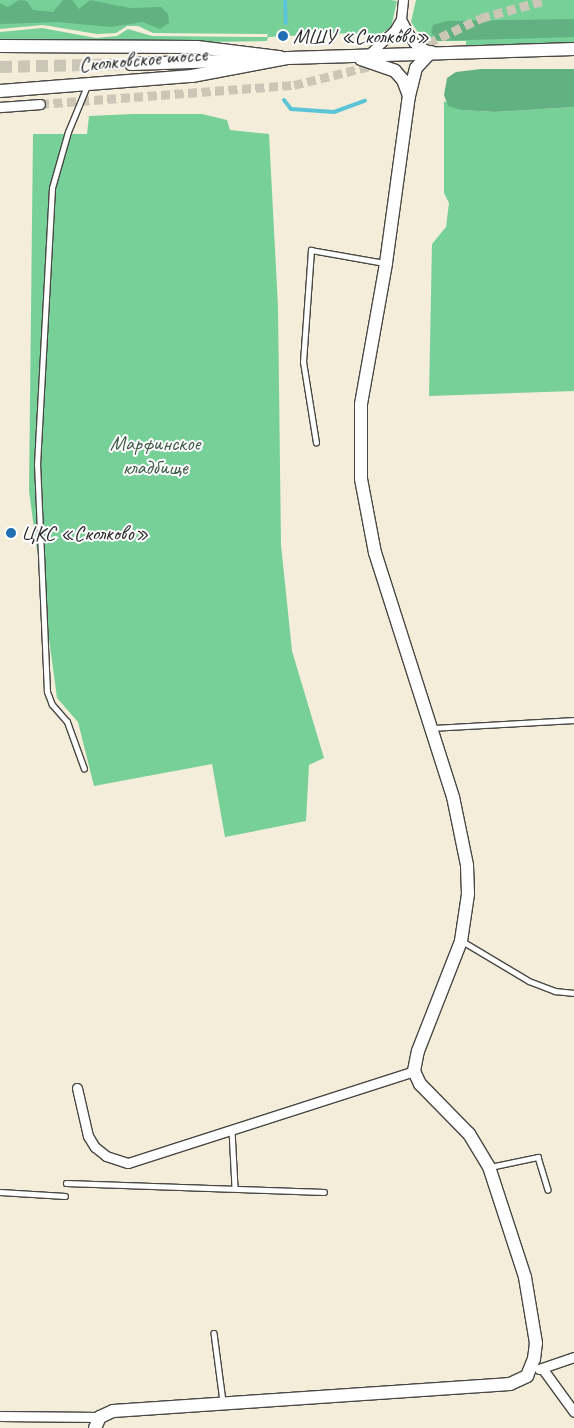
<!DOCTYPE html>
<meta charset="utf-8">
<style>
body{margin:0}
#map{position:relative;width:574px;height:1428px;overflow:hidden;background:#f4edd9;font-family:Caveat,sans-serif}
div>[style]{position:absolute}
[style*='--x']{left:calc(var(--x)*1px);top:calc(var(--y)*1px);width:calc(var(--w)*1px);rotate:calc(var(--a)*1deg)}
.green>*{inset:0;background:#77d097}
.forest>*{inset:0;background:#61b280}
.stream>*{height:4px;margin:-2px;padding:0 2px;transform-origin:2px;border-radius:2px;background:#5cc4d8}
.street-tunnel>*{height:9px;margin-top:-4.5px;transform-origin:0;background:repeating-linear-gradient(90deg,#ccc6b6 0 9px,transparent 0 13.5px)}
.secondary-tunnel>*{height:12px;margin-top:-6px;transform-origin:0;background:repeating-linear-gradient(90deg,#ccc6b6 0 12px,transparent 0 18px)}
.roads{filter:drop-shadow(1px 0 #494845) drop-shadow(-1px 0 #494845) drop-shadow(0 1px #494845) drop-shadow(0 -1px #494845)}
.lane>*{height:4.5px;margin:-2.25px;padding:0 2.25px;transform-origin:2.25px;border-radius:2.25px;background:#fff}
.street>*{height:9px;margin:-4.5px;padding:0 4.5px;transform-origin:4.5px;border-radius:4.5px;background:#fff}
.secondary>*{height:12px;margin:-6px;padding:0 6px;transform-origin:6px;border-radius:6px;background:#fff}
.dots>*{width:14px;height:14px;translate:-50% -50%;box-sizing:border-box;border:2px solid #fff;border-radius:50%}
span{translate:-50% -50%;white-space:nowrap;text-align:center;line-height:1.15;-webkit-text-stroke:4px #fff;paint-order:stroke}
.poi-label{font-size:21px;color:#2b2b2b}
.left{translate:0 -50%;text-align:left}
.street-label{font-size:21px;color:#2b2b2b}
.park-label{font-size:21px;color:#425d4b}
</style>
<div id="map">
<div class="green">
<i style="clip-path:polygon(0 0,390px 0,397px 1px,391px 28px,372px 38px,351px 33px,268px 37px,267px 41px,198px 42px,0 40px,0 32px,42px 28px,96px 38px,117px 36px,128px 29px,152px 36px,267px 37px,268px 34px,153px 33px,138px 26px,127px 26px,116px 33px,97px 34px,43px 25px,0 29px)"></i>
<i style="clip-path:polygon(416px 0,574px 0,574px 43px,466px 46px,466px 41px,424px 41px,411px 22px)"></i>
<i style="clip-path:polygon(444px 101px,461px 110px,495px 112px,574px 107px,574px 391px,429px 396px,432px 244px,446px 227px,449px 203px,444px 193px)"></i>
<i style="clip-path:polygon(133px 114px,202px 114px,227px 120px,230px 130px,269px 134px,278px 307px,281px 545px,292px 651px,324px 758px,309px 765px,306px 821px,225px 837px,212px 764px,94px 786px,78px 722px,57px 698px,29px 491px,33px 134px,87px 134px,89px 116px)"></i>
</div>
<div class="forest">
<i style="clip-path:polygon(19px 0,27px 1px,33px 10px,53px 12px,63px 0,72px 0,79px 9px,90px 0,130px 8px,161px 7px,168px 14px,169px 23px,160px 29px,143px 22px,111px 27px,57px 22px,0 24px,0 3px,8px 7px)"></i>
<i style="clip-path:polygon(574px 19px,574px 37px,436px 41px,431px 31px,433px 25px,446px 21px)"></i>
<i style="clip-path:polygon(481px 69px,574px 69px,574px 107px,495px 112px,461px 110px,448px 106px,444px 95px,447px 78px,456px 72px)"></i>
</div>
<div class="stream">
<i style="--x:285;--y:0;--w:23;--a:88"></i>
<i style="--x:284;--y:100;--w:11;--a:52"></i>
<i style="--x:291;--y:109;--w:43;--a:4"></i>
<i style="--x:334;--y:112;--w:33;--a:-20"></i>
</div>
<div class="street-tunnel">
<i style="--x:416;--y:49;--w:72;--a:-25.5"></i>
<i style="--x:481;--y:18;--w:67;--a:-15.5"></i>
<i style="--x:40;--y:104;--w:255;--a:-4.3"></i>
<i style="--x:294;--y:85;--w:88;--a:-13.9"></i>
</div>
<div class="secondary-tunnel">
<i style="--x:0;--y:67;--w:131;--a:-1.3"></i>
</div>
<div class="roads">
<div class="lane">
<i style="--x:316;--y:443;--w:82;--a:-99.1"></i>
<i style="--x:303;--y:362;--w:112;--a:-85.9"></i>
<i style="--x:311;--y:250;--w:75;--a:10"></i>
<i style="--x:432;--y:728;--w:142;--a:-3.2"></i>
<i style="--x:84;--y:769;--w:50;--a:-109.9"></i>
<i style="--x:67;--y:722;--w:23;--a:-131"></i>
<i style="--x:52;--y:705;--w:14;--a:-111"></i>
<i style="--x:47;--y:692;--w:227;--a:-92.5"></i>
<i style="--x:37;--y:465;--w:277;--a:-86.9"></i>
<i style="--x:52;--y:188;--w:58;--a:-74.1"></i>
<i style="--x:68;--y:132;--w:50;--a:-67.6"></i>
<i style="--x:462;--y:941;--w:78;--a:30.8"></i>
<i style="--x:529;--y:981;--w:28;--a:21"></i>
<i style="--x:555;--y:991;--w:19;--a:6"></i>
<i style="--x:232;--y:1130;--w:58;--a:87"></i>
<i style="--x:490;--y:1167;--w:49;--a:-11.8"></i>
<i style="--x:538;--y:1157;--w:34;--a:73"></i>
<i style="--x:66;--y:1183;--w:258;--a:2"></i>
<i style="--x:0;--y:1192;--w:65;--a:3.5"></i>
<i style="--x:214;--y:1333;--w:69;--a:82.5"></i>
</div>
<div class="street">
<i style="--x:401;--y:19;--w:27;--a:62"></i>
<i style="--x:414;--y:43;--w:19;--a:28"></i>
<i style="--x:368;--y:55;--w:35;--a:-43"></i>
<i style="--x:394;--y:31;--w:14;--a:-60"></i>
<i style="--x:401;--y:19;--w:19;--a:-84"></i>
<i style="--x:0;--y:107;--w:40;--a:-4.3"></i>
<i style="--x:77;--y:1088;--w:49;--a:77.1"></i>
<i style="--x:88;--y:1136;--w:13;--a:58"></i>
<i style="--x:95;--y:1147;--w:14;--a:39"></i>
<i style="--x:106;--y:1156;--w:23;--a:18"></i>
<i style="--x:128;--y:1163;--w:300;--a:-17.8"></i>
<i style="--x:542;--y:1368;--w:54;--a:54"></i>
<i style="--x:539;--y:1369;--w:37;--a:-19"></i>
<i style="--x:0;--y:1416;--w:100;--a:0.6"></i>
</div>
<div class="secondary">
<i style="--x:0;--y:46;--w:197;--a:0.3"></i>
<i style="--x:197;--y:47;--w:84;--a:6.9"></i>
<i style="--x:361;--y:59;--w:36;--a:19"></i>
<i style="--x:395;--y:71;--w:12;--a:48"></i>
<i style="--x:403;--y:80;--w:17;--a:69"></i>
<i style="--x:131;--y:64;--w:122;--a:-1.9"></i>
<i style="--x:0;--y:91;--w:193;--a:-4.5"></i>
<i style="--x:192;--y:76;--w:98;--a:-10.6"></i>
<i style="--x:288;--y:58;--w:286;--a:-1.8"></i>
<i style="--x:95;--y:1428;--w:12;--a:-66"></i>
<i style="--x:100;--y:1417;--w:14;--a:-25"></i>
<i style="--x:113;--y:1411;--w:398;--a:-3.9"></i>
<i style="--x:510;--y:1384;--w:19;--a:-25"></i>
<i style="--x:527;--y:1376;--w:18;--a:-68"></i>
<i style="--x:534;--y:1359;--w:16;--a:-83"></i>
<i style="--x:536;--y:1343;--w:67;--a:-99.5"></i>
<i style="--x:525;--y:1277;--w:116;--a:-108.1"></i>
<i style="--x:489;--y:1167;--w:39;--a:-121"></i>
<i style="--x:469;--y:1134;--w:70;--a:-134.4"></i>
<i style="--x:420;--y:1084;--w:14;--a:-115"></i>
<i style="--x:414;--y:1071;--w:20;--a:-79"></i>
<i style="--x:418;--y:1051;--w:118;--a:-68.6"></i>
<i style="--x:461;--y:941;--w:48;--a:-81.5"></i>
<i style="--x:468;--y:894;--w:29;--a:-92"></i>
<i style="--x:467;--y:865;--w:69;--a:-101.6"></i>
<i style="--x:453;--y:797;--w:256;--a:-107.7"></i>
<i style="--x:375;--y:553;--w:75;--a:-100.7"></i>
<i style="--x:361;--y:479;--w:75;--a:-90"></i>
<i style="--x:361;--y:404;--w:143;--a:-79.9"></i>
<i style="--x:386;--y:263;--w:169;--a:-82.2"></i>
<i style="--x:409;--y:96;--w:29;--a:-76"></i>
<i style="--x:416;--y:68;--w:22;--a:-47"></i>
</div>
</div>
<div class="dots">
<i style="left:283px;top:36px;background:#1f6fb2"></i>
<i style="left:11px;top:533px;background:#1f6fb2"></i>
</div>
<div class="poi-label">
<span class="left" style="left:293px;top:36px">МШУ «Сколково»</span>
<span class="left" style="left:21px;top:533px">ЦКС «Сколково»</span>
</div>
<div class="street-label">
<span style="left:143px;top:59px;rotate:-5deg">Сколковское шоссе</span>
</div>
<div class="park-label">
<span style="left:155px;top:455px">Марфинское<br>кладбище</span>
</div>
</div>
